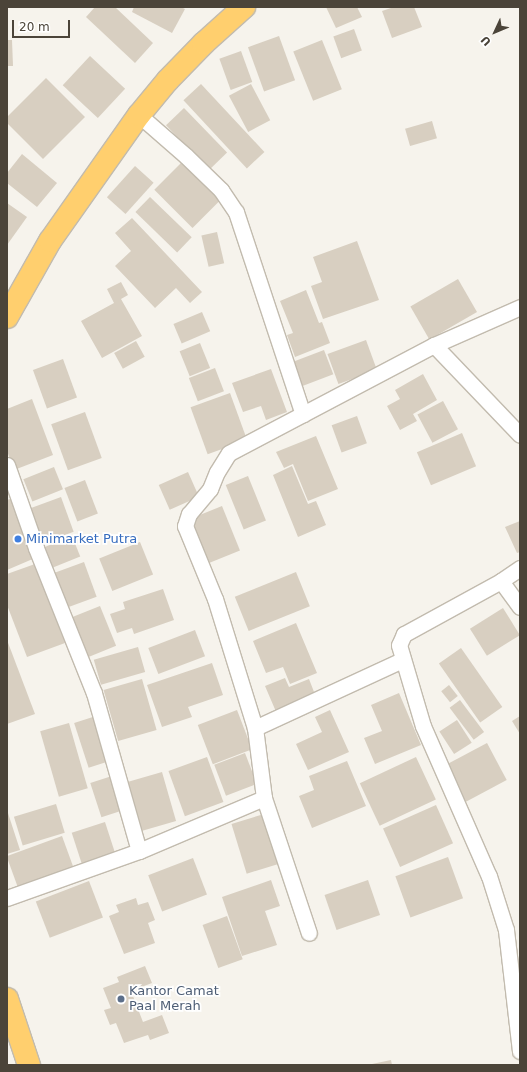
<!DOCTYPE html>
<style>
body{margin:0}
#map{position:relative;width:527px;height:1072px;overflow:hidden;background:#f6f3ec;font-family:"DejaVu Sans",sans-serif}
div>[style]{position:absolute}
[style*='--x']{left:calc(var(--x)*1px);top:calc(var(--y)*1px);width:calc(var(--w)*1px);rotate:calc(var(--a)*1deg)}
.building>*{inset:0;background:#d8cfc1;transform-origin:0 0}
.roads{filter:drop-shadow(1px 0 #c2bbae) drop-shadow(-1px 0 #c2bbae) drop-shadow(0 1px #c2bbae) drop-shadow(0 -1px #c2bbae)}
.street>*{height:15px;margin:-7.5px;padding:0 7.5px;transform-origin:7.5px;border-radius:7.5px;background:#fff}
.highway>*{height:22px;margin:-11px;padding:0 11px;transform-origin:11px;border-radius:11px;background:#ffcf6e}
.dots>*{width:11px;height:11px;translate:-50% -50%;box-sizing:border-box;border:2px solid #fff;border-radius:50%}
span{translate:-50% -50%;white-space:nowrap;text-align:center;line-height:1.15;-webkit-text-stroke:3.5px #fff;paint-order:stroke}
.shop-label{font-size:13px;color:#366cbe}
.left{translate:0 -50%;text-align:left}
.service-label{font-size:13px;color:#4e5e75}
.frame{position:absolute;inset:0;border:8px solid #4b4439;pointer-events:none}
.north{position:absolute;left:475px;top:12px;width:40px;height:40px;-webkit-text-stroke:3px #fff;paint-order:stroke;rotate:226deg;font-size:11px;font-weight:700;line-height:16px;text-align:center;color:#4b4439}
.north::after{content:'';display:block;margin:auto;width:14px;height:18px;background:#4b4439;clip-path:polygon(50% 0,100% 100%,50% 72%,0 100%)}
.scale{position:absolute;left:12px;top:20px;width:58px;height:18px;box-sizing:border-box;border:2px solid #4b4439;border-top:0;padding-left:5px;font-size:12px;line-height:14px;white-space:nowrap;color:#4b4439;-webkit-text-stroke:3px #fff;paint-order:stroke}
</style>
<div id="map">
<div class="building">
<i style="clip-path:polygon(95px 7px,115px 7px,153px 43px,135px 63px,86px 17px)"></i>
<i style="clip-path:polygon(134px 7px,181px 7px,185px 9px,172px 33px,132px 12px)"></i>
<i style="clip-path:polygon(326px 7px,357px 7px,362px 17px,336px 28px)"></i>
<i style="clip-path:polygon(394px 7px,414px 7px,422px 27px,392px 38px,382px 11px)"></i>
<i style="left:354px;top:29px;width:23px;height:22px;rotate:70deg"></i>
<i style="left:279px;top:36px;width:47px;height:33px;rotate:70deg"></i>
<i style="clip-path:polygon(7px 40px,12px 40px,13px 66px,7px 66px)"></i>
<i style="left:322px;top:40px;width:53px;height:31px;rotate:68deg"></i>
<i style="left:241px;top:51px;width:33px;height:23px;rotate:70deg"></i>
<i style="left:90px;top:56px;width:48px;height:40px;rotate:43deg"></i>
<i style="clip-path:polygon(46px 78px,85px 117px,43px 159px,7px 123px,7px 117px)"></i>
<i style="left:201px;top:84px;width:93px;height:24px;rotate:47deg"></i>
<i style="left:251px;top:84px;width:41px;height:25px;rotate:62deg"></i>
<i style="left:184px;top:108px;width:62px;height:25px;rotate:46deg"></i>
<i style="left:432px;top:121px;width:18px;height:28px;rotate:74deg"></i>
<i style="clip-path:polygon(22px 154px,57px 183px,37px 207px,7px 183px,7px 173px)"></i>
<i style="left:184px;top:160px;width:54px;height:42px;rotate:45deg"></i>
<i style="left:135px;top:166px;width:25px;height:42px;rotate:42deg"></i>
<i style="left:150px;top:197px;width:58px;height:21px;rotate:44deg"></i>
<i style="clip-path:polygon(7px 203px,27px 217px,7px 245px)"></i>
<i style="clip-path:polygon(132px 218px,202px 292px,190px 303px,176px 288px,155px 308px,115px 266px,131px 251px,115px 233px)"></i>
<i style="left:217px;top:232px;width:32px;height:16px;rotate:77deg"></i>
<i style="clip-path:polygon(357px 241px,379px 300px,323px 319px,311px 286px,322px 282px,313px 257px)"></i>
<i style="left:458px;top:279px;width:38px;height:55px;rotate:60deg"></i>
<i style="clip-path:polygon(121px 282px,128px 295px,121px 299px,142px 336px,102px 358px,81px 321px,114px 303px,107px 289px)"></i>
<i style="clip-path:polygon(306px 290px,319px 323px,322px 322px,330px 343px,295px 357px,287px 335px,293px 333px,280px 301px)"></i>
<i style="left:202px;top:312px;width:21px;height:31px;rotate:67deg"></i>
<i style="left:366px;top:340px;width:32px;height:41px;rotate:70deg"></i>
<i style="left:136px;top:341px;width:18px;height:25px;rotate:61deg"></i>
<i style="left:200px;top:343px;width:27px;height:22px;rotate:68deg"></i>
<i style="left:324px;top:350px;width:26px;height:33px;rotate:69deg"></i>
<i style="left:63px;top:359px;width:41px;height:32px;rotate:70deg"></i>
<i style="left:215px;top:368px;width:25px;height:28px;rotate:69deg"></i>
<i style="clip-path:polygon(271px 369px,287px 412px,266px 420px,261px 406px,243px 412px,232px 383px)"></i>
<i style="clip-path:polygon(423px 374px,437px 400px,413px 414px,417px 421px,400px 430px,387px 406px,400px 399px,395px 390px)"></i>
<i style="left:230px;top:393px;width:50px;height:42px;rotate:70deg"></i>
<i style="clip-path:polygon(32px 399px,53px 455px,14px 470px,7px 451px,7px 409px)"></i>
<i style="left:443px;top:401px;width:32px;height:29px;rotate:62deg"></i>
<i style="left:85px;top:412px;width:49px;height:36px;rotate:70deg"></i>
<i style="left:357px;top:416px;width:29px;height:27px;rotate:70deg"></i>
<i style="left:462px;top:433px;width:36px;height:49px;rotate:67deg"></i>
<i style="clip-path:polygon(316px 436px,338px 489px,308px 501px,293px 464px,284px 468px,276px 452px)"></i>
<i style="clip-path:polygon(292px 466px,308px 504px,316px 501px,326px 525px,298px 537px,273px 475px)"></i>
<i style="left:54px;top:467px;width:24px;height:33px;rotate:68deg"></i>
<i style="left:188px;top:472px;width:27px;height:32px;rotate:66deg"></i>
<i style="left:248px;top:476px;width:48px;height:24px;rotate:68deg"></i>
<i style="left:85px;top:480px;width:36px;height:22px;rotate:69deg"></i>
<i style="left:61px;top:497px;width:37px;height:34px;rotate:70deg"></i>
<i style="clip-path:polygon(13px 498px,35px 558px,7px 570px,7px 500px)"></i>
<i style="left:222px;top:506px;width:48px;height:36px;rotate:68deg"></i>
<i style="clip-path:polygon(520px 521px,520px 552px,517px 553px,505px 527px)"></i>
<i style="left:72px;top:536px;width:22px;height:34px;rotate:68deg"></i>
<i style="left:140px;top:542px;width:35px;height:44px;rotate:68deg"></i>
<i style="left:84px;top:562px;width:37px;height:37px;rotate:70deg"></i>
<i style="clip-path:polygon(35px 564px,65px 643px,27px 657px,7px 605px,7px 574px)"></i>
<i style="left:296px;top:572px;width:37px;height:66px;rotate:68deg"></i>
<i style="clip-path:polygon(163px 589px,174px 620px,134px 634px,132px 628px,117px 633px,110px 614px,125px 609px,123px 602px)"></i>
<i style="left:100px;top:606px;width:43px;height:33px;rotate:68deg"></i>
<i style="left:503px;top:608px;width:32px;height:39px;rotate:58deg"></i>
<i style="clip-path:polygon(296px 623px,317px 673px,290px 684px,283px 667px,266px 673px,253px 641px)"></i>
<i style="left:195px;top:630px;width:28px;height:50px;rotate:69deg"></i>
<i style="clip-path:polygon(7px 640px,35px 714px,7px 724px)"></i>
<i style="left:138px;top:647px;width:26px;height:46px;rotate:74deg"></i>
<i style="left:461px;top:648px;width:72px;height:27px;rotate:55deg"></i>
<i style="clip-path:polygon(212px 663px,223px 695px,188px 707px,192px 717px,162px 727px,147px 685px)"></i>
<i style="clip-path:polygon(285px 678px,289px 687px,309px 679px,316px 697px,277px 714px,265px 686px)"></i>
<i style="left:142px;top:679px;width:53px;height:40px;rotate:74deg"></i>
<i style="left:449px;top:685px;width:14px;height:10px;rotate:51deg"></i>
<i style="clip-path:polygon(399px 693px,421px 745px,375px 764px,364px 738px,382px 731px,371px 705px)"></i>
<i style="left:460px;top:700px;width:40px;height:13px;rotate:53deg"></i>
<i style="left:237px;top:710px;width:42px;height:42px;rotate:69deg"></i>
<i style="clip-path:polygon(330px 710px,349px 752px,308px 770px,296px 744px,322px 732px,315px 717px)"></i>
<i style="left:96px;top:716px;width:47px;height:23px;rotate:72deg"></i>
<i style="clip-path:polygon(520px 716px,520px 734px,512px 721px)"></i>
<i style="left:457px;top:720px;width:27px;height:21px;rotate:57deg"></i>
<i style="left:69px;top:723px;width:68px;height:30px;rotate:74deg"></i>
<i style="left:487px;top:743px;width:42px;height:52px;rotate:62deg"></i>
<i style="left:245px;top:753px;width:33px;height:33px;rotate:69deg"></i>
<i style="left:207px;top:757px;width:48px;height:41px;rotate:70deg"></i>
<i style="left:416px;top:757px;width:47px;height:62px;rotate:65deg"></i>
<i style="clip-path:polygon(347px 761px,366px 806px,312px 828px,299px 796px,314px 790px,309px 776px)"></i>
<i style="left:162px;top:772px;width:51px;height:35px;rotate:74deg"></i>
<i style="left:115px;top:775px;width:36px;height:26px;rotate:72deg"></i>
<i style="left:56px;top:804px;width:30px;height:44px;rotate:73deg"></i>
<i style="left:436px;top:805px;width:42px;height:58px;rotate:66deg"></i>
<i style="clip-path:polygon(7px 810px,20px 850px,7px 854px)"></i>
<i style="left:264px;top:814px;width:52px;height:34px;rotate:73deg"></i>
<i style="left:105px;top:822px;width:32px;height:35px;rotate:72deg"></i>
<i style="left:62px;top:836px;width:33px;height:59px;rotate:70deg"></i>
<i style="left:448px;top:857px;width:44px;height:56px;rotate:70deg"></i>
<i style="left:193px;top:858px;width:39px;height:48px;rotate:69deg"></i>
<i style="clip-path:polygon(271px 880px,280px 906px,265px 911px,277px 945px,242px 956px,222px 897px)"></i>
<i style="left:368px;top:880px;width:37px;height:46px;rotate:71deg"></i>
<i style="left:89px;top:881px;width:39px;height:57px;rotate:69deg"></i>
<i style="clip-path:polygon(136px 898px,138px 905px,148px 902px,155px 920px,148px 923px,155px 943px,124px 954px,109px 916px,119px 912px,116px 905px)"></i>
<i style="left:227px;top:916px;width:46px;height:26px;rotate:70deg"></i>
<i style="clip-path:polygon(145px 966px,152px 983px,131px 991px,143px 1022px,162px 1015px,169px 1033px,150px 1040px,148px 1035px,124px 1043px,116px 1023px,110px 1025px,104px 1010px,111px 1008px,103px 988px,119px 982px,117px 977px)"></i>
<i style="clip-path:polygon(391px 1060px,392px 1065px,372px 1065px,372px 1064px)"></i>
</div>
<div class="roads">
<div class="street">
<i style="--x:139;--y:115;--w:62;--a:41.1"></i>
<i style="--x:186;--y:156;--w:49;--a:44.2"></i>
<i style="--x:221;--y:190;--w:27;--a:56"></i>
<i style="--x:236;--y:212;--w:213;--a:71.7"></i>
<i style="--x:434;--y:345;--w:94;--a:-23.8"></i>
<i style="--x:7;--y:465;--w:88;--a:70.7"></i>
<i style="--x:36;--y:548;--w:156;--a:68.2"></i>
<i style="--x:94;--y:693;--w:164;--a:74.1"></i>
<i style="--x:520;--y:568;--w:23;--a:146"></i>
<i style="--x:501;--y:581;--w:111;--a:151.3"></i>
<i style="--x:404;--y:634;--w:12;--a:114"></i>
<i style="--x:399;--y:645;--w:84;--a:73.5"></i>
<i style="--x:423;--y:726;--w:164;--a:66.3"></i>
<i style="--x:489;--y:876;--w:57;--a:72.5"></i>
<i style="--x:506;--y:930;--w:122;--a:83.4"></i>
<i style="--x:501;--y:581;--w:32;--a:54"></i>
<i style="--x:255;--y:728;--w:162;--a:-24.8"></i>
<i style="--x:264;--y:798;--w:142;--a:71.6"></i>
<i style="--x:7;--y:898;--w:140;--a:-19.6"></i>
<i style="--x:139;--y:851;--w:136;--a:-23"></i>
<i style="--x:264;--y:798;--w:71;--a:-97.3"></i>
<i style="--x:255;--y:728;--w:135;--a:-107.2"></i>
<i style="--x:215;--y:599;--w:79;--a:-112.3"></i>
<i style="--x:185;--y:526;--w:13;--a:-72"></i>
<i style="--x:189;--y:514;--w:33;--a:-50"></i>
<i style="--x:210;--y:489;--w:18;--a:-68"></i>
<i style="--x:217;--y:472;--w:22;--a:-58"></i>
<i style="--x:229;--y:453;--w:232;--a:-27.8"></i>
<i style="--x:434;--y:345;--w:124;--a:46.3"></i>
</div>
<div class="highway">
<i style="--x:7;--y:317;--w:87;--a:-60.5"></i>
<i style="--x:50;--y:241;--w:154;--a:-54.8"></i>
<i style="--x:139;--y:115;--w:45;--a:-50.4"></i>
<i style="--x:168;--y:80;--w:52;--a:-45.8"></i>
<i style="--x:204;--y:43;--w:54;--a:-42"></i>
<i style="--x:7;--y:999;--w:70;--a:71.6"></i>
</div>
</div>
<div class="dots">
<i style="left:18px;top:539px;background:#3f7fe0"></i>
<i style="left:121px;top:999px;background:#5c6f8a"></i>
</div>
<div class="shop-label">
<span class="left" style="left:26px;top:539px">Minimarket Putra</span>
</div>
<div class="service-label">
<span class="left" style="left:129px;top:999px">Kantor Camat<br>Paal Merah</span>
</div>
<div class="frame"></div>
<div class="north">U</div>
<div class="scale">20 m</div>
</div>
